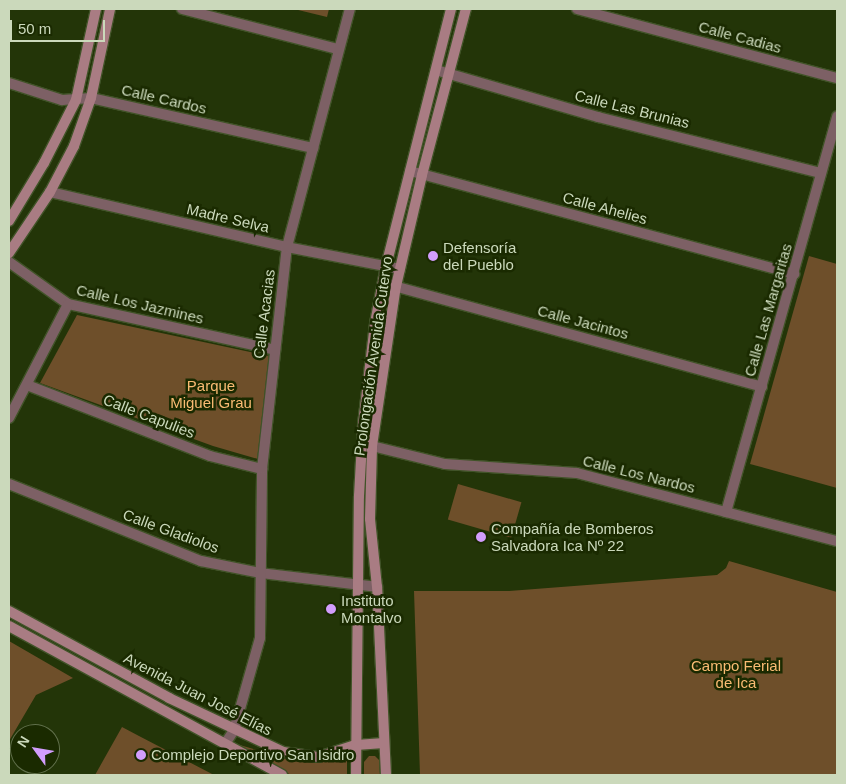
<!DOCTYPE html>
<meta charset="utf-8">
<style>
body{margin:0}
#map{position:relative;width:846px;height:784px;overflow:hidden;background:#233508;font-family:Arial,sans-serif}
div>[style]{position:absolute}
[style*='--x']{left:calc(var(--x)*1px);top:calc(var(--y)*1px);width:calc(var(--w)*1px);rotate:calc(var(--a)*1deg)}
.green>*{inset:0;background:#6e4f2a;transform-origin:0 0}
.roads{filter:drop-shadow(1px 0 #415328) drop-shadow(-1px 0 #415328) drop-shadow(0 1px #415328) drop-shadow(0 -1px #415328)}
.street>*{height:10px;margin:-5px;padding:0 5px;transform-origin:5px;border-radius:5px;background:#7d6065}
.secondary>*{height:10px;margin:-5px;padding:0 5px;transform-origin:5px;border-radius:5px;background:#a97c83}
.dots>*{width:14px;height:14px;translate:-50% -50%;box-sizing:border-box;border:2px solid #1a2a00;border-radius:50%}
span{translate:-50% -50%;white-space:nowrap;text-align:center;line-height:1.15;-webkit-text-stroke:5px #1a2a00;paint-order:stroke}
.street-label{font-size:15px;color:#cbd9bb}
.poi-label{font-size:15px;color:#cbd9bb}
.left{translate:0 -50%;text-align:left}
.park-label{font-size:15px;color:#fabb73}
.frame{position:absolute;inset:0;border:10px solid #cbd9bb;pointer-events:none}
.north{position:absolute;left:10px;top:724px;width:50px;height:50px;box-sizing:border-box;background:#1a2a00;border:1px solid #61704b;border-radius:50%;rotate:302deg;font-size:14px;font-weight:700;line-height:20px;text-align:center;color:#cbd9bb}
.north::after{content:'';display:block;margin:auto;width:18px;height:22px;background:#d29dfd;clip-path:polygon(50% 0,100% 100%,50% 72%,0 100%)}
.scale{position:absolute;left:10px;top:20px;width:95px;height:22px;box-sizing:border-box;border:2px solid #cbd9bb;border-top:0;padding-left:6px;font-size:15px;line-height:18px;white-space:nowrap;color:#cbd9bb;-webkit-text-stroke:4px #1a2a00;paint-order:stroke}
</style>
<div id="map">
<div class="green">
<i style="clip-path:polygon(294px 9px,329px 9px,327px 17px)"></i>
<i style="clip-path:polygon(809px 256px,837px 264px,837px 488px,750px 464px)"></i>
<i style="clip-path:polygon(77px 315px,269px 356px,258px 459px,213px 446px,40px 383px)"></i>
<i style="left:458px;top:484px;width:66px;height:37px;rotate:16deg"></i>
<i style="clip-path:polygon(729px 561px,837px 592px,837px 775px,420px 775px,414px 591px,509px 591px,717px 575px,726px 568px)"></i>
<i style="clip-path:polygon(9px 641px,73px 678px,36px 695px,9px 741px)"></i>
<i style="clip-path:polygon(122px 727px,139px 736px,214px 775px,95px 775px)"></i>
<i style="clip-path:polygon(233px 743px,298px 762px,316px 763px,347px 758px,347px 775px,291px 775px)"></i>
<i style="clip-path:polygon(369px 756px,375px 756px,379px 760px,380px 775px,364px 775px,364px 762px)"></i>
</div>
<div class="roads">
<div class="street">
<i style="--x:182;--y:9;--w:161;--a:14.4"></i>
<i style="--x:577;--y:9;--w:269;--a:14.9"></i>
<i style="--x:436;--y:70;--w:169;--a:16.2"></i>
<i style="--x:598;--y:117;--w:230;--a:14.1"></i>
<i style="--x:9;--y:83;--w:56;--a:17.8"></i>
<i style="--x:62;--y:100;--w:29;--a:-4"></i>
<i style="--x:91;--y:98;--w:228;--a:12.7"></i>
<i style="--x:410;--y:171;--w:398;--a:15"></i>
<i style="--x:50;--y:192;--w:243;--a:13.1"></i>
<i style="--x:287;--y:247;--w:115;--a:11"></i>
<i style="--x:9;--y:262;--w:72;--a:35.4"></i>
<i style="--x:68;--y:304;--w:212;--a:12.5"></i>
<i style="--x:383;--y:283;--w:393;--a:15.3"></i>
<i style="--x:27;--y:385;--w:196;--a:21.2"></i>
<i style="--x:210;--y:456;--w:54;--a:14"></i>
<i style="--x:9;--y:418;--w:128;--a:-62.6"></i>
<i style="--x:372;--y:446;--w:75;--a:13.9"></i>
<i style="--x:445;--y:464;--w:132;--a:3.9"></i>
<i style="--x:577;--y:473;--w:269;--a:14.7"></i>
<i style="--x:9;--y:484;--w:207;--a:21.9"></i>
<i style="--x:201;--y:561;--w:60;--a:11.5"></i>
<i style="--x:260;--y:573;--w:118;--a:6.8"></i>
<i style="--x:726;--y:512;--w:411;--a:-74.3"></i>
<i style="--x:225;--y:744;--w:17;--a:-57"></i>
<i style="--x:234;--y:730;--w:96;--a:-74.2"></i>
<i style="--x:260;--y:638;--w:169;--a:-89.3"></i>
<i style="--x:262;--y:469;--w:223;--a:-83.6"></i>
<i style="--x:287;--y:247;--w:246;--a:-75.2"></i>
</div>
<div class="secondary">
<i style="--x:9;--y:221;--w:68;--a:-58.9"></i>
<i style="--x:44;--y:163;--w:71;--a:-63.1"></i>
<i style="--x:76;--y:100;--w:93;--a:-77.6"></i>
<i style="--x:9;--y:253;--w:73;--a:-56.1"></i>
<i style="--x:50;--y:192;--w:52;--a:-62.4"></i>
<i style="--x:74;--y:146;--w:51;--a:-70.5"></i>
<i style="--x:91;--y:98;--w:91;--a:-77.9"></i>
<i style="--x:9;--y:611;--w:182;--a:28.5"></i>
<i style="--x:169;--y:698;--w:126;--a:25.3"></i>
<i style="--x:283;--y:752;--w:35;--a:8"></i>
<i style="--x:318;--y:757;--w:40;--a:-18"></i>
<i style="--x:356;--y:745;--w:28;--a:-4"></i>
<i style="--x:9;--y:626;--w:311;--a:28.6"></i>
<i style="--x:356;--y:775;--w:279;--a:-89.4"></i>
<i style="--x:359;--y:496;--w:72;--a:-86.8"></i>
<i style="--x:363;--y:424;--w:102;--a:-83.2"></i>
<i style="--x:375;--y:323;--w:58;--a:-79.1"></i>
<i style="--x:386;--y:266;--w:265;--a:-75.8"></i>
<i style="--x:386;--y:775;--w:188;--a:-92.7"></i>
<i style="--x:377;--y:587;--w:68;--a:-95.9"></i>
<i style="--x:370;--y:519;--w:73;--a:-88.4"></i>
<i style="--x:372;--y:446;--w:162;--a:-81.5"></i>
<i style="--x:396;--y:286;--w:114;--a:-76.8"></i>
<i style="--x:422;--y:175;--w:172;--a:-75.2"></i>
</div>
</div>
<div class="dots">
<i style="left:433px;top:256px;background:#d29dfd"></i>
<i style="left:481px;top:537px;background:#d29dfd"></i>
<i style="left:331px;top:609px;background:#d29dfd"></i>
<i style="left:141px;top:755px;background:#d29dfd"></i>
</div>
<div class="street-label">
<span style="left:740px;top:37px;rotate:15deg">Calle Cadias</span>
<span style="left:164px;top:99px;rotate:13deg">Calle Cardos</span>
<span style="left:632px;top:109px;rotate:14deg">Calle Las Brunias</span>
<span style="left:605px;top:208px;rotate:15deg">Calle Ahelies</span>
<span style="left:228px;top:218px;rotate:13deg">Madre Selva</span>
<span style="left:140px;top:304px;rotate:13deg">Calle Los Jazmines</span>
<span style="left:768px;top:310px;rotate:-74deg">Calle Las Margaritas</span>
<span style="left:264px;top:314px;rotate:-83deg">Calle Acacias</span>
<span style="left:583px;top:322px;rotate:15deg">Calle Jacintos</span>
<span style="left:373px;top:356px;rotate:-82deg">Prolongación Avenida Cutervo</span>
<span style="left:149px;top:416px;rotate:21deg">Calle Capulies</span>
<span style="left:639px;top:474px;rotate:14deg">Calle Los Nardos</span>
<span style="left:171px;top:531px;rotate:20deg">Calle Gladiolos</span>
<span style="left:198px;top:694px;rotate:27deg">Avenida Juan José Elías</span>
</div>
<div class="poi-label">
<span class="left" style="left:443px;top:256px">Defensoría<br>del Pueblo</span>
<span class="left" style="left:491px;top:537px">Compañía de Bomberos<br>Salvadora Ica Nº 22</span>
<span class="left" style="left:341px;top:609px">Instituto<br>Montalvo</span>
<span class="left" style="left:151px;top:755px">Complejo Deportivo San Isidro</span>
</div>
<div class="park-label">
<span style="left:211px;top:394px">Parque<br>Miguel Grau</span>
<span style="left:736px;top:674px">Campo Ferial<br>de Ica</span>
</div>
<div class="frame"></div>
<div class="north">N</div>
<div class="scale">50 m</div>
</div>
